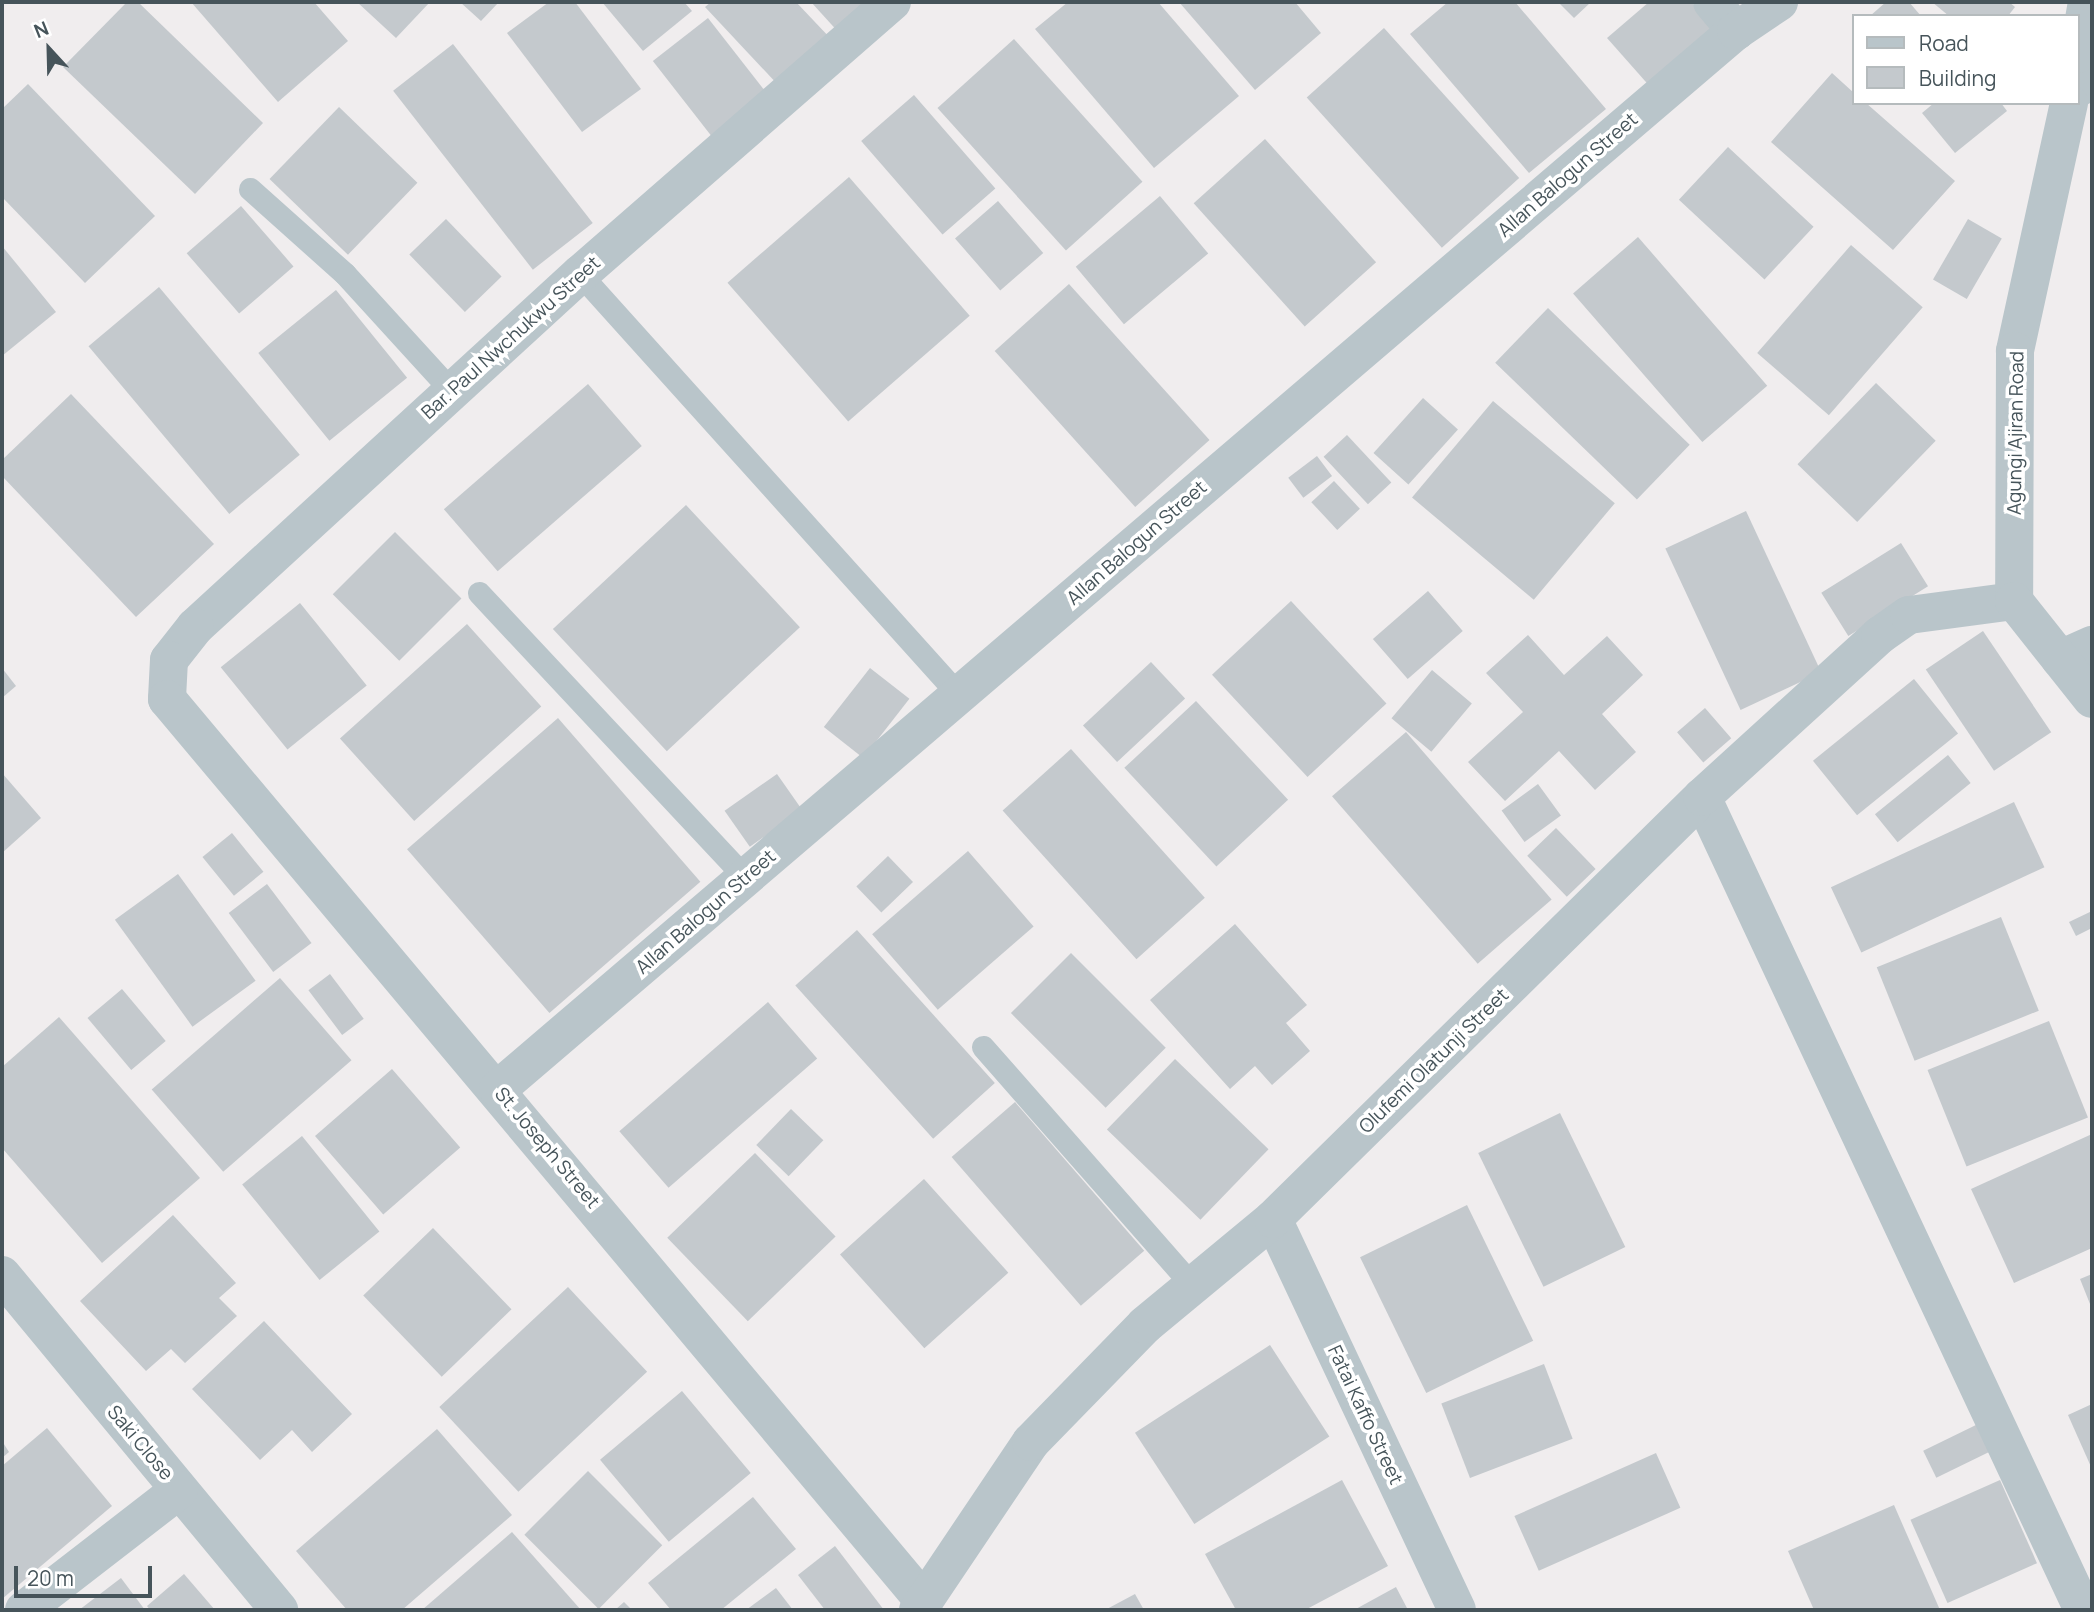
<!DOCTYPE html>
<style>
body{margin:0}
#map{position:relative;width:2094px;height:1612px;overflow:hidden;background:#f0edee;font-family:Manrope,sans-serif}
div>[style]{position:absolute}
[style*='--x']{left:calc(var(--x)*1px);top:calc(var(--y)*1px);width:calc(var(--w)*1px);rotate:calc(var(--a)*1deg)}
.building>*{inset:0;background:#c4c9cd;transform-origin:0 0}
.service>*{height:23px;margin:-11.5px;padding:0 11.5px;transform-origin:11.5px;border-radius:11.5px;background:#b9c5ca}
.minor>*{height:38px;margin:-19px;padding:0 19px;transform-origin:19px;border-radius:19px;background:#b9c5ca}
.tertiary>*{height:38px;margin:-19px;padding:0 19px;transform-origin:19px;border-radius:19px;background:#b9c5ca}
span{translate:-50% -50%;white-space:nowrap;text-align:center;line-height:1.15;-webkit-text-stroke:7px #fff;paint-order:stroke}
.street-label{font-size:19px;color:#46545a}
.frame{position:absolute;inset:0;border:4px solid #46545a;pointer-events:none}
.legend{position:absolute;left:1852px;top:14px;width:228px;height:91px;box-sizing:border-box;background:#fff;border:2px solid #b5bbbd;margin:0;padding:9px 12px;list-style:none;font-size:21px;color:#46545a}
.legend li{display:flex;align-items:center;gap:14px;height:35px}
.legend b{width:35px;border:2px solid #b5bbbd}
.north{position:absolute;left:14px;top:14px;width:70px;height:70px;-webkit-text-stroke:5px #fff;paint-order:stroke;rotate:338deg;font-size:19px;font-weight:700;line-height:28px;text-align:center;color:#46545a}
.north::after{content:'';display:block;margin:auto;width:24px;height:32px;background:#46545a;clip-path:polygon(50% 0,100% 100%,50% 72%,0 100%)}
.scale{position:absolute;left:14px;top:1566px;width:138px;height:32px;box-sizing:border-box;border:4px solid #46545a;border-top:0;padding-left:9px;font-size:21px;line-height:24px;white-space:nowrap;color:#46545a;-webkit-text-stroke:5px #fff;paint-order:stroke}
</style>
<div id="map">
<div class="building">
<i style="clip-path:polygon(127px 2px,138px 2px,263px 123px,195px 194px,63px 67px)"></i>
<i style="clip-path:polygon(191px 2px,314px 2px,348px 41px,278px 102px)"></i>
<i style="clip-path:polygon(357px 2px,430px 2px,396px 38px)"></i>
<i style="clip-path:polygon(460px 2px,499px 2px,481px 21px)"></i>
<i style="clip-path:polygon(549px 2px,575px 2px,641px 89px,582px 132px,507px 33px)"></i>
<i style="clip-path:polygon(602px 2px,684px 2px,692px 11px,643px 51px)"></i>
<i style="clip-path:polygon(711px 2px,796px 2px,832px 40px,780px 87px,705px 7px)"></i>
<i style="clip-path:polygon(811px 2px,878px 2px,841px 35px)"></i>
<i style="clip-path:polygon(1068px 2px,1158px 2px,1239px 96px,1154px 168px,1035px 29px)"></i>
<i style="clip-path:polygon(1179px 2px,1295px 2px,1321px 33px,1255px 90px)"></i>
<i style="clip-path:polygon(1448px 2px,1515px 2px,1606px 109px,1529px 173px,1410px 34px)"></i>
<i style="clip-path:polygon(1558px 2px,1591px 2px,1574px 18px)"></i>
<i style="clip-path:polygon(1649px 2px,1691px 2px,1719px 33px,1653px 90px,1607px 38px)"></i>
<i style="clip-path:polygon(1886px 2px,1909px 2px,1921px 16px,1870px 16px)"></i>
<i style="clip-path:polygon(1932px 2px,2009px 2px,2015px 7px,2008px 16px,1949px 16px)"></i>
<i style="left:708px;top:18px;width:104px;height:70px;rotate:52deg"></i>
<i style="left:1384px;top:28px;width:202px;height:104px;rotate:48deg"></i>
<i style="left:1014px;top:39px;width:192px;height:103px;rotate:48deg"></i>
<i style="left:453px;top:44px;width:227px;height:76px;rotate:52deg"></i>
<i style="clip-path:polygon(1832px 73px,1854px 93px,1854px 103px,1866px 103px,1955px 181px,1893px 250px,1771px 142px)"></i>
<i style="clip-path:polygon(28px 84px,155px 216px,85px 283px,2px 197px,2px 109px)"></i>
<i style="left:914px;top:95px;width:124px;height:70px;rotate:49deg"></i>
<i style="clip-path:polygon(1934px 103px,2001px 103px,2007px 111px,1955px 153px,1922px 113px)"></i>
<i style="left:339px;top:107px;width:109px;height:100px;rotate:44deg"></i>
<i style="left:1265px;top:139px;width:166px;height:96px;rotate:48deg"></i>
<i style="left:1728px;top:147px;width:117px;height:72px;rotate:43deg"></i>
<i style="left:849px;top:177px;width:184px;height:161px;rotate:49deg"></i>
<i style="left:1160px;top:196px;width:75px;height:110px;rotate:50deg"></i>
<i style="left:998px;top:201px;width:69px;height:57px;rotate:49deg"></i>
<i style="left:241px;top:206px;width:80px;height:72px;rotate:49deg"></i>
<i style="left:446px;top:219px;width:80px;height:51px;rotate:46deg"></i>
<i style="left:1968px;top:219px;width:39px;height:70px;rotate:30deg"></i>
<i style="left:1638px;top:237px;width:197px;height:86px;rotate:49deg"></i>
<i style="left:1851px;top:245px;width:95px;height:143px;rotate:41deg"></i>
<i style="clip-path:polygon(2px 246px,56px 312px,2px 356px)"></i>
<i style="left:1069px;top:284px;width:210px;height:100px;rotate:48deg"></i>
<i style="left:159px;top:287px;width:219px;height:92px;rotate:50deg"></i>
<i style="left:336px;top:290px;width:113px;height:100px;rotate:51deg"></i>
<i style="left:1548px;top:308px;width:197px;height:76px;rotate:44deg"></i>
<i style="left:1876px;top:383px;width:83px;height:113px;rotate:44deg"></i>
<i style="left:588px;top:384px;width:82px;height:191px;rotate:49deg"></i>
<i style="clip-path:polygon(71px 394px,214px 544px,136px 617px,2px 476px,2px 460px)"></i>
<i style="left:1423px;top:398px;width:47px;height:74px;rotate:42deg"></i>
<i style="left:1493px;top:401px;width:159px;height:126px;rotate:40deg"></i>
<i style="left:1347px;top:435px;width:65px;height:32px;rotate:47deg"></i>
<i style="left:1317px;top:456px;width:25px;height:36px;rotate:53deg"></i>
<i style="left:1334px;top:481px;width:38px;height:31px;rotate:47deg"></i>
<i style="left:686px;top:505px;width:167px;height:182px;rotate:47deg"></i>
<i style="left:1746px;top:511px;width:178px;height:89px;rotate:65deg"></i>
<i style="left:395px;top:532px;width:94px;height:88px;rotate:45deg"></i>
<i style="left:1901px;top:543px;width:51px;height:94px;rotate:58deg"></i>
<i style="left:1428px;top:591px;width:53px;height:73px;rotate:49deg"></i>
<i style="left:1291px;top:601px;width:140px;height:108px;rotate:47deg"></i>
<i style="left:300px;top:603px;width:106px;height:102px;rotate:51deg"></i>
<i style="left:467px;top:624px;width:111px;height:171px;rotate:48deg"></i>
<i style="left:1983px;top:631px;width:122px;height:69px;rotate:56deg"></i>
<i style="clip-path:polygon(1528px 635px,1564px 675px,1607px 636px,1643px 675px,1602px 714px,1636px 752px,1595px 790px,1559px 751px,1505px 801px,1468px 762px,1523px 712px,1486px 673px)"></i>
<i style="left:1151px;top:662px;width:50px;height:93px;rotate:47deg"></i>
<i style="clip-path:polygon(2px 668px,16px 686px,2px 698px)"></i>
<i style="left:870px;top:668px;width:50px;height:75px;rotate:38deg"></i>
<i style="left:1432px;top:670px;width:52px;height:63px;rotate:40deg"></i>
<i style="left:1914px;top:679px;width:70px;height:130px;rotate:51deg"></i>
<i style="left:1196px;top:701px;width:135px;height:98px;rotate:47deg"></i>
<i style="left:1705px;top:708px;width:40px;height:37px;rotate:49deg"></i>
<i style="left:558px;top:718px;width:217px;height:200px;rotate:49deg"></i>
<i style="left:1406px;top:732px;width:222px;height:98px;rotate:49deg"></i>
<i style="left:1071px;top:749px;width:200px;height:92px;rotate:48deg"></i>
<i style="left:1948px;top:755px;width:36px;height:94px;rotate:51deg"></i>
<i style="clip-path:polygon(2px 773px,41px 818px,2px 853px)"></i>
<i style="left:777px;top:774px;width:44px;height:64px;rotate:55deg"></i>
<i style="left:1538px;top:784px;width:39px;height:45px;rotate:54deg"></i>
<i style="left:2014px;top:802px;width:72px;height:202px;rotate:65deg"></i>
<i style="left:1556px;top:828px;width:57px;height:40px;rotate:46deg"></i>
<i style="left:232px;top:833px;width:50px;height:38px;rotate:51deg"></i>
<i style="left:968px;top:851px;width:100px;height:127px;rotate:49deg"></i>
<i style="left:888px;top:856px;width:36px;height:44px;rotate:46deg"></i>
<i style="left:178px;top:874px;width:132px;height:78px;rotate:54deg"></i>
<i style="left:267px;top:884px;width:74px;height:48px;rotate:53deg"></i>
<i style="clip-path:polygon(2092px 911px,2092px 928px,2076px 936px,2069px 922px)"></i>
<i style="left:2001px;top:917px;width:101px;height:134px;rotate:68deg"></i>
<i style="clip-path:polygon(1235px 924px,1307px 1005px,1286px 1023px,1310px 1051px,1272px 1085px,1255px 1066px,1230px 1089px,1150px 1000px)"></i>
<i style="left:857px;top:930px;width:206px;height:83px;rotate:48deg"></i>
<i style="left:1071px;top:953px;width:134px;height:85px;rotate:45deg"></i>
<i style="left:330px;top:974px;width:56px;height:27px;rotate:53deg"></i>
<i style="left:280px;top:978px;width:109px;height:170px;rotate:49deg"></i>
<i style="left:122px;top:989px;width:68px;height:45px;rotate:50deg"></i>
<i style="left:768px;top:1002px;width:75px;height:197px;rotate:49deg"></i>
<i style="clip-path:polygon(59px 1017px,200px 1178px,102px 1263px,2px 1148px,2px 1067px)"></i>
<i style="left:2049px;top:1021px;width:104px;height:131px;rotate:68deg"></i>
<i style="left:1175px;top:1059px;width:130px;height:98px;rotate:44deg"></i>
<i style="left:392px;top:1069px;width:104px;height:102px;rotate:49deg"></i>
<i style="left:1015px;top:1102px;width:197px;height:84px;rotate:49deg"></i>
<i style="left:791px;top:1109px;width:45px;height:50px;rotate:44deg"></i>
<i style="left:1560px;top:1113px;width:149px;height:91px;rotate:64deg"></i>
<i style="clip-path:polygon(2092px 1134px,2092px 1248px,2014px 1283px,1971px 1189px)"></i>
<i style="left:302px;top:1136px;width:123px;height:77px;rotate:51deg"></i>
<i style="left:755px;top:1153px;width:116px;height:122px;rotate:46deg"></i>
<i style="left:924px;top:1179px;width:126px;height:113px;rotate:48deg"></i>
<i style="left:1467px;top:1205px;width:151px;height:119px;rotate:64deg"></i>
<i style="clip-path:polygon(173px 1215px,236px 1283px,219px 1298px,237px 1316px,185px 1363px,171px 1349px,146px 1371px,80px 1301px)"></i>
<i style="left:433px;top:1228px;width:113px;height:97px;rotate:46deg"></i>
<i style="clip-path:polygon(2092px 1274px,2092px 1309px,2080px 1279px)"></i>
<i style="left:568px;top:1287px;width:116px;height:176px;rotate:47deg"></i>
<i style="clip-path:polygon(264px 1321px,352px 1414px,312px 1452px,292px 1430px,260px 1460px,192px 1389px)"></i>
<i style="left:1270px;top:1345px;width:109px;height:161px;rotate:57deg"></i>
<i style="left:1544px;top:1364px;width:80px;height:110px;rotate:69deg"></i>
<i style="left:682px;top:1391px;width:107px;height:107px;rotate:50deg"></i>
<i style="clip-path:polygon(2092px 1404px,2092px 1469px,2068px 1415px)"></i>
<i style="left:1978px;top:1424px;width:30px;height:61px;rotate:64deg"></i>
<i style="clip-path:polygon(47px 1428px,112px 1506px,2px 1599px,2px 1466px)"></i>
<i style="clip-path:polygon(437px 1429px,512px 1515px,402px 1610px,347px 1610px,296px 1551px)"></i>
<i style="clip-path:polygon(2px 1441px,9px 1452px,2px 1458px)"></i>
<i style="left:1656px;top:1453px;width:60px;height:155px;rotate:66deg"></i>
<i style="left:588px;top:1471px;width:105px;height:90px;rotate:45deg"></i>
<i style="clip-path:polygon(1342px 1480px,1388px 1566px,1305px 1610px,1236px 1610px,1205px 1554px)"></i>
<i style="left:2000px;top:1480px;width:91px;height:98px;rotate:66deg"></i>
<i style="clip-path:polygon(753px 1497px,796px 1549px,721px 1610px,671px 1610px,648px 1583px)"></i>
<i style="clip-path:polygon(1894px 1505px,1940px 1610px,1814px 1610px,1788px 1551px)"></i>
<i style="clip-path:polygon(512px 1532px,581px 1610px,422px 1610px)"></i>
<i style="clip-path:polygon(835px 1546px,884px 1610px,825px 1610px,798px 1575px)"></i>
<i style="clip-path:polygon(184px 1574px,215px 1610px,150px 1610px,147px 1606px)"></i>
<i style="clip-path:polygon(121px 1578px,145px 1610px,79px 1610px)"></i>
<i style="clip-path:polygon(1396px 1587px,1408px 1610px,1354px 1610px)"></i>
<i style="clip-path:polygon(776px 1588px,793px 1610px,746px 1610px)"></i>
<i style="clip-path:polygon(1135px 1594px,1144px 1610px,1105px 1610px)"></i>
<i style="clip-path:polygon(624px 1602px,632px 1610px,615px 1610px)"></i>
</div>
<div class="service">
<i style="--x:250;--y:189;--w:127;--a:41.8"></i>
<i style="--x:345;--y:274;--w:159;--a:47.6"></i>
<i style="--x:580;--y:274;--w:566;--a:48.01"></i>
<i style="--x:479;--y:593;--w:391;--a:46.9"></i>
<i style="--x:983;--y:1047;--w:318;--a:48.7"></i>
</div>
<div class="minor">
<i style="--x:892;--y:2;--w:414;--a:138.9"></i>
<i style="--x:580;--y:274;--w:522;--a:137.48"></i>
<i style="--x:195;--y:627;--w:42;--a:128.2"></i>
<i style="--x:169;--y:660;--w:39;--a:93"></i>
<i style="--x:167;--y:699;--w:1178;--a:50"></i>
<i style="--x:1712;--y:2;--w:38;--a:50"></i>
<i style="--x:2078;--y:88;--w:16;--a:-30"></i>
<i style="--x:2060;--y:659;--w:35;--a:-24"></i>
<i style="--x:1702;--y:797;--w:898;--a:64.89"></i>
<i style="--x:498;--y:1089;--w:1628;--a:-40.52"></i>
<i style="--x:1736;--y:31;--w:52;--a:-34"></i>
<i style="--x:1273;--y:1219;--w:432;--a:64.8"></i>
<i style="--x:2;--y:1275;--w:435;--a:50.4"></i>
<i style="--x:24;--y:1610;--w:196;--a:-37.7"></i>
<i style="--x:918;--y:1610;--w:202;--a:-56.1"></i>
<i style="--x:1031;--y:1442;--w:163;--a:-45.7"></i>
<i style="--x:1145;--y:1325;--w:166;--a:-39.6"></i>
<i style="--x:1273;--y:1219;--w:602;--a:-44.53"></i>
<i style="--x:1702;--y:797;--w:241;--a:-42.3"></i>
<i style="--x:1880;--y:635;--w:35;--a:-35"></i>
<i style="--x:1909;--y:615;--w:106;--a:-7.6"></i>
</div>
<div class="tertiary">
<i style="--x:2078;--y:54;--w:53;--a:-80.2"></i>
<i style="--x:2069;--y:103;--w:254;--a:102.3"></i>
<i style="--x:2015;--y:351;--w:250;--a:90.2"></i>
<i style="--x:2014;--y:601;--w:125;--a:51.5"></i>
</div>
<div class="street-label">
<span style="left:1568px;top:175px;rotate:-41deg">Allan Balogun Street</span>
<span style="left:511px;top:338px;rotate:-42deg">Bar. Paul Nwchukwu Street</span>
<span style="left:2016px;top:433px;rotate:-89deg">Agungi Ajiran Road</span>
<span style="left:1137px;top:543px;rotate:-41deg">Allan Balogun Street</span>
<span style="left:706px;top:912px;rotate:-41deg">Allan Balogun Street</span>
<span style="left:1434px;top:1061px;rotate:-44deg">Olufemi Olatunji Street</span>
<span style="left:547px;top:1148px;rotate:50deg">St. Joseph Street</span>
<span style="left:1365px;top:1415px;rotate:65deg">Fatai Kaffo Street</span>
<span style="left:140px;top:1443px;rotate:50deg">Saki Close</span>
</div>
<div class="frame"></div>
<ul class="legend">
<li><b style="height:9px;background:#b9c5ca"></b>Road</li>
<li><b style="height:19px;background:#c4c9cd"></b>Building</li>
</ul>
<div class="north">N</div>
<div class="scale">20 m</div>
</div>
